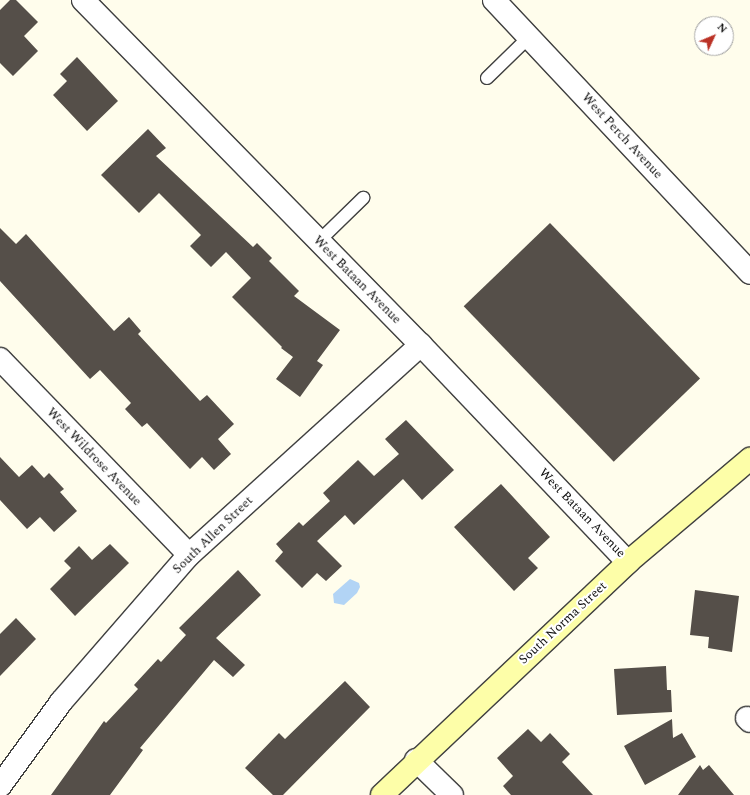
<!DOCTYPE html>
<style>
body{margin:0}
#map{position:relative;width:750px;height:795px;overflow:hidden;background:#fffdec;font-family:Spectral,serif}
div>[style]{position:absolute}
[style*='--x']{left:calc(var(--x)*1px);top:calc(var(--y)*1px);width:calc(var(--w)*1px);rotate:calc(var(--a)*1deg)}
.water>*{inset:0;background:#b2d4f5}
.building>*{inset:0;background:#554f49;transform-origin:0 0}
.roads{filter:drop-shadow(1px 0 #404040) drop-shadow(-1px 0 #404040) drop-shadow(0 1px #404040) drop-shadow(0 -1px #404040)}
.lane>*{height:12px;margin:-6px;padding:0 6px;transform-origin:6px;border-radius:6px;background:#fff}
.street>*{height:22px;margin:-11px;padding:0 11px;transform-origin:11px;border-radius:11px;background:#fff}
.secondary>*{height:22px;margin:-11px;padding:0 11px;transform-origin:11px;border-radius:11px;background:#fdfea8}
span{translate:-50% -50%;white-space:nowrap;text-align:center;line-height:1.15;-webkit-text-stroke:4px #fff;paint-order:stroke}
.street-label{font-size:13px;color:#0d0d0d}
.north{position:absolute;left:694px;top:16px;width:40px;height:40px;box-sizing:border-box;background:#fff;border:1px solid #9e9e9e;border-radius:50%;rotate:46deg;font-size:11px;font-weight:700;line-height:16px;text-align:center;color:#0d0d0d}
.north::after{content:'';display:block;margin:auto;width:14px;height:18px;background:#bb3226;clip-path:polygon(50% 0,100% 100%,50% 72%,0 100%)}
</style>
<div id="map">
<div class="water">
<i style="clip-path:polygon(350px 579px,359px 583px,360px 587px,357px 593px,344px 605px,334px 603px,333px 594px)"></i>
</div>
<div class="building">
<i style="clip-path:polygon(10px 0,16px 0,38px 22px,24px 36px,38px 51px,13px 76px,0 63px,0 10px)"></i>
<i style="clip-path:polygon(77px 57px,118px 101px,87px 131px,53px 95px,67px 81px,60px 74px)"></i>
<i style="clip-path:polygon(148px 129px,166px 148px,156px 156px,253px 247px,257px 243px,272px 258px,269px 261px,299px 291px,294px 296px,340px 330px,317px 361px,323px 365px,300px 397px,276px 379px,293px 357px,281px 348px,282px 347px,232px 297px,251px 278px,226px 252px,211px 267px,190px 246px,201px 235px,159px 193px,139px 213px,101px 175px)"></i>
<i style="left:550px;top:223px;width:216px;height:120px;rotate:46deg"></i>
<i style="clip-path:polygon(0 228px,16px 244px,26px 234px,114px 331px,129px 317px,141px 331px,138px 334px,200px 401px,207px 395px,234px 424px,218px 439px,231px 454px,214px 470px,202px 457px,190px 469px,147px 423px,142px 427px,125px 409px,131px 403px,100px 370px,90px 379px,0 281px)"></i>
<i style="clip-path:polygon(406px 420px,454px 470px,422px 500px,403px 479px,354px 525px,345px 515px,317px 541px,342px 566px,326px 581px,317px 573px,302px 588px,275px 561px,283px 552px,276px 544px,299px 522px,303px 526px,330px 501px,323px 493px,358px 460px,374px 476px,399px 454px,385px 439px)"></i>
<i style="clip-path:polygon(0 457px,19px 477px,32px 465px,44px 478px,49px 473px,64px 489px,60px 492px,77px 511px,54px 532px,40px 517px,27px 529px,0 500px)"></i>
<i style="clip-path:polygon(501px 484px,550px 537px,528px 558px,538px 568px,514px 591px,454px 527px)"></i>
<i style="clip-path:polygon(110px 544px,129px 563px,75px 616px,50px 589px,71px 568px,64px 561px,79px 546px,92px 560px)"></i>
<i style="clip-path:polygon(238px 570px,261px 595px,216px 638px,245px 665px,233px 677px,214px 660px,140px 748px,143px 750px,110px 795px,51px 795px,104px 721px,106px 723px,138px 689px,134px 685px,158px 659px,161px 662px,186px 635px,179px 628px)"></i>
<i style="clip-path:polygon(695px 590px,739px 596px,732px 652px,708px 648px,709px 637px,690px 635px)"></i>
<i style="clip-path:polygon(16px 618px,36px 639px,0 676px,0 634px)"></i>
<i style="clip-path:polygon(666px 666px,667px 690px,671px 690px,672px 712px,617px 715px,614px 669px)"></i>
<i style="clip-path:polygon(345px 681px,370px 707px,283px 795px,273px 795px,245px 768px,279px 733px,285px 739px)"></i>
<i style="clip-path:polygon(672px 719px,673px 738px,682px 733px,696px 757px,645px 785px,624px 746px)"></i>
<i style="clip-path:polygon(528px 729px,541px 742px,550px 733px,570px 754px,562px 762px,593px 795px,511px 795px,503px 786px,513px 776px,497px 758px)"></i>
<i style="clip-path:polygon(700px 765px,703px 770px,709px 765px,734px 795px,678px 795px)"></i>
</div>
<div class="roads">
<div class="lane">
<i style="--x:487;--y:78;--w:60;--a:-44.3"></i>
<i style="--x:319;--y:241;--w:62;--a:-44.3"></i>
</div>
<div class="street">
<i style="--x:83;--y:0;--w:483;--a:45.6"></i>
<i style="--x:421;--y:345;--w:300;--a:46.4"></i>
<i style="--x:494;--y:0;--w:374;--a:46.8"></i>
<i style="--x:0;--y:359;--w:272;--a:46"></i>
<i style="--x:747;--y:718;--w:4;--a:45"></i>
<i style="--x:416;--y:760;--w:50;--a:44.2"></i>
<i style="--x:0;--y:786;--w:104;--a:-54"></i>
<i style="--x:61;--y:702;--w:195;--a:-49"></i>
<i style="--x:189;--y:555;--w:313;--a:-42.2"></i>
</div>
<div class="secondary">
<i style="--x:382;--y:795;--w:339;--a:-43.4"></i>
<i style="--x:628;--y:562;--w:160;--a:-40.2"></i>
</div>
</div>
<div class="street-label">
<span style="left:622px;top:136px;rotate:47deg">West Perch Avenue</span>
<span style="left:357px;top:280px;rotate:45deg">West Bataan Avenue</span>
<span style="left:94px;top:457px;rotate:46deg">West Wildrose Avenue</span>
<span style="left:582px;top:513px;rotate:46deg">West Bataan Avenue</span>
<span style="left:213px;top:535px;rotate:-44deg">South Allen Street</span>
<span style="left:563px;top:623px;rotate:-43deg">South Norma Street</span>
</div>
<div class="north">N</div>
</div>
